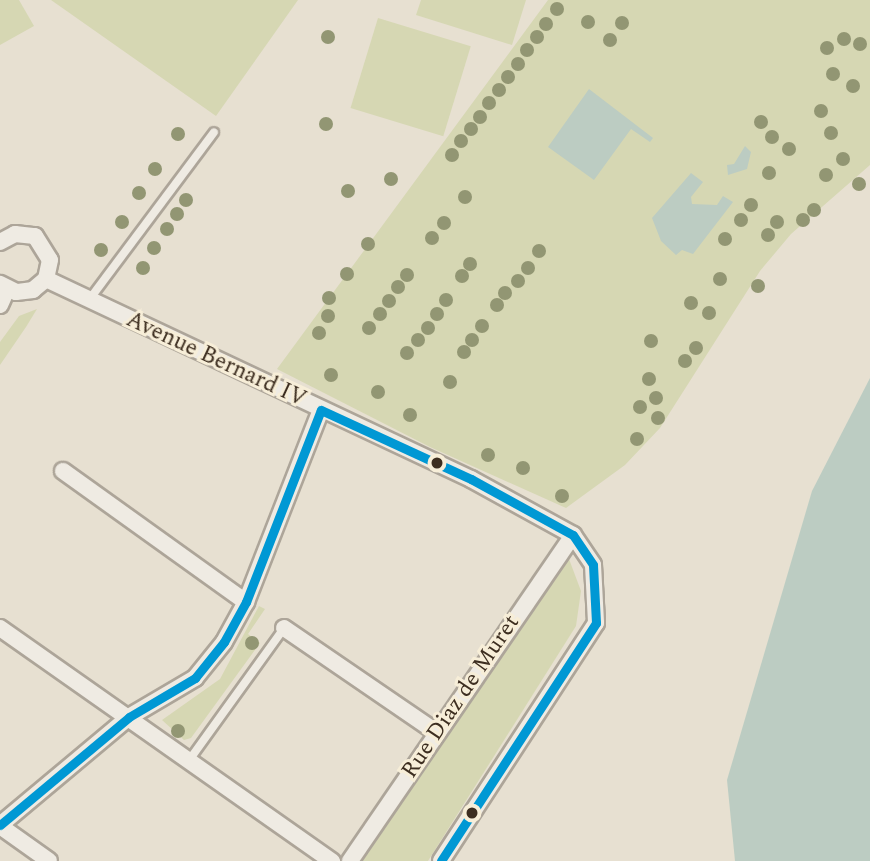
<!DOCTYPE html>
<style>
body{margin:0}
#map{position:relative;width:870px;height:861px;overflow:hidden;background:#e7e0d1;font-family:Spectral,serif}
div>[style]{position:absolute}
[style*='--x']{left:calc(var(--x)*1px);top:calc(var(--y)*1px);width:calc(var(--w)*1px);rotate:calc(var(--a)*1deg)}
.green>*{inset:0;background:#d6d7b3;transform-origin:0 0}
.water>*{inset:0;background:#bcccc2}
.roads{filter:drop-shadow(2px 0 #ada599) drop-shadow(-2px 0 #ada599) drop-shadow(0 2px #ada599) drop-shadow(0 -2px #ada599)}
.lane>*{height:8px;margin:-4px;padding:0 4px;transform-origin:4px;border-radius:4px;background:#efebe3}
.street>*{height:16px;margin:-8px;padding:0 8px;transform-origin:8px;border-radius:8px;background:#efebe3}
.bus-1>*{height:9px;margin:-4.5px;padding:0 4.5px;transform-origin:4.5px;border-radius:4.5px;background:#0098d4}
.trees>*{width:14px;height:14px;margin:-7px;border-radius:50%;background:#929673}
.dots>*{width:19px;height:19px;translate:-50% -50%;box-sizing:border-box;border:4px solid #f7eed8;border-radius:50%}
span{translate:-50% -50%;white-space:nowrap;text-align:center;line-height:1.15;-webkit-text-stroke:6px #f7eed8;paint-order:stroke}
.street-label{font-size:23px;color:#3d2e20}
</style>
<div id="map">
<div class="green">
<i style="clip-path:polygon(0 0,19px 0,34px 26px,0 45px)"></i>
<i style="clip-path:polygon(51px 0,298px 0,216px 116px)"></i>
<i style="clip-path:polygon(421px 0,526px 0,512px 45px,416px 15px)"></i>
<i style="clip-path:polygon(548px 0,870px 0,870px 165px,791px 234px,760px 271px,660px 428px,625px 465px,566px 508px,430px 447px,277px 369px)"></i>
<i style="left:378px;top:18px;width:97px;height:94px;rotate:17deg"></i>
<i style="clip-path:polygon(37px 309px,26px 327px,0 365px,0 342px,19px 316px)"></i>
<i style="clip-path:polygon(569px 559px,581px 591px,576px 626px,428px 861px,361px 861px)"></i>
<i style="clip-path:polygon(259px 606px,265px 609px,248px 634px,260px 643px,191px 738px,184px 740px,162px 720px,220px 679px)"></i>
</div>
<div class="water">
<i style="clip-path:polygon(589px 89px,653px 138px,650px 142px,631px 129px,594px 180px,548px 147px)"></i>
<i style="clip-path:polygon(745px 146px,751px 152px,747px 169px,728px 175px,727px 165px,734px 164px)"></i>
<i style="clip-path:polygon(691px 173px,703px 182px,691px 197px,692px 204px,717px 205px,723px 196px,733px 202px,693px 254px,682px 250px,676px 255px,661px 241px,652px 218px)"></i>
<i style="clip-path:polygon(870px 378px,870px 861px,735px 861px,727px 780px,812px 491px)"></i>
</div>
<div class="roads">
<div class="lane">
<i style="--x:89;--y:300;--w:209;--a:-53.3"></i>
<i style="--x:190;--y:759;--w:161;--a:-54.3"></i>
</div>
<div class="street">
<i style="--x:0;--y:242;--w:17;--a:-28"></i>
<i style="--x:15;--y:234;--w:20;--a:6"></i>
<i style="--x:35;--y:236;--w:28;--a:58"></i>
<i style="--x:50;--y:260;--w:19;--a:102"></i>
<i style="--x:46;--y:279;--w:17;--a:140"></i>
<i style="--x:33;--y:290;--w:17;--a:173"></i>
<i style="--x:16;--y:292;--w:18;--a:-153"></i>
<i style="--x:46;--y:279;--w:470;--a:25.2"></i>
<i style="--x:471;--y:479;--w:116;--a:28.8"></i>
<i style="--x:573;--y:535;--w:36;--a:56"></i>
<i style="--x:593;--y:565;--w:58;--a:87"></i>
<i style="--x:596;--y:623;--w:284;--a:123.1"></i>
<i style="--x:0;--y:305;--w:17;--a:-66"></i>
<i style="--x:63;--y:471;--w:225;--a:35.6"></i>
<i style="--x:0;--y:628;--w:406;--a:35.1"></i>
<i style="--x:284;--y:628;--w:184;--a:34.4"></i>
<i style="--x:0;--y:825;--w:168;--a:-39.9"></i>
<i style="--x:129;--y:717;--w:77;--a:-30.6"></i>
<i style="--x:195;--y:678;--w:46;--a:-51.1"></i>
<i style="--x:224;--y:642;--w:46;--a:-61.2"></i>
<i style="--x:246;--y:602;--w:206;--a:-68.7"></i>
<i style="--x:0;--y:826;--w:60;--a:35.5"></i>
<i style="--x:350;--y:861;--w:395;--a:-55.6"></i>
</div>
</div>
<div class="bus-1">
<i style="--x:321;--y:410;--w:165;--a:24.7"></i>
<i style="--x:471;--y:479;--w:116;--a:28.8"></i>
<i style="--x:573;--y:535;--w:36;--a:56"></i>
<i style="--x:593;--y:565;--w:58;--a:87"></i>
<i style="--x:596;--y:623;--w:284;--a:123.1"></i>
<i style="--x:0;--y:825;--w:168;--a:-39.9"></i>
<i style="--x:129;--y:717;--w:77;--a:-30.6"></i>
<i style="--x:195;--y:678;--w:46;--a:-51.1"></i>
<i style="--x:224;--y:642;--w:46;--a:-61.2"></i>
<i style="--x:246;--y:602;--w:206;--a:-68.7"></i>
</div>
<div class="trees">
<i style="left:557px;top:9px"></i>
<i style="left:588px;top:22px"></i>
<i style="left:622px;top:23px"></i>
<i style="left:546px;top:24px"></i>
<i style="left:328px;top:37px"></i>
<i style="left:537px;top:37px"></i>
<i style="left:844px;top:39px"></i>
<i style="left:610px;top:40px"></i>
<i style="left:860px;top:44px"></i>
<i style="left:827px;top:48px"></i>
<i style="left:527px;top:50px"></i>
<i style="left:518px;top:64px"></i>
<i style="left:833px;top:74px"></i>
<i style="left:508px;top:77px"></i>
<i style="left:853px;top:86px"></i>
<i style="left:499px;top:90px"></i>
<i style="left:489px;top:103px"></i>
<i style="left:821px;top:111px"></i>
<i style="left:480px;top:117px"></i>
<i style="left:761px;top:122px"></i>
<i style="left:326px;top:124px"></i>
<i style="left:471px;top:129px"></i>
<i style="left:831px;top:133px"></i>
<i style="left:178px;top:134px"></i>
<i style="left:772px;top:137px"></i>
<i style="left:461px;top:141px"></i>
<i style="left:789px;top:149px"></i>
<i style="left:452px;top:155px"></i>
<i style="left:843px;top:159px"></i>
<i style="left:155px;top:169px"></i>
<i style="left:769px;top:173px"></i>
<i style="left:826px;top:175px"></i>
<i style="left:391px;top:179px"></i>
<i style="left:859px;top:184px"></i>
<i style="left:348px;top:191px"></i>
<i style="left:139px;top:193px"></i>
<i style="left:465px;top:197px"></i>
<i style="left:186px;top:200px"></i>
<i style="left:751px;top:205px"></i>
<i style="left:814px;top:210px"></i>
<i style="left:177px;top:214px"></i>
<i style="left:741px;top:220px"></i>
<i style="left:803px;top:220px"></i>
<i style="left:122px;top:222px"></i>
<i style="left:777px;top:222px"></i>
<i style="left:444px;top:223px"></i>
<i style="left:167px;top:229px"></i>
<i style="left:768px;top:235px"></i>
<i style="left:432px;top:238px"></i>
<i style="left:725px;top:239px"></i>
<i style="left:368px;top:244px"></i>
<i style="left:154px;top:248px"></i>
<i style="left:101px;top:250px"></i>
<i style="left:539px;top:251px"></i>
<i style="left:470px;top:264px"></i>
<i style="left:143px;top:268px"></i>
<i style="left:528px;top:268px"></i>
<i style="left:347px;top:274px"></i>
<i style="left:407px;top:275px"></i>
<i style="left:462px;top:276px"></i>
<i style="left:720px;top:279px"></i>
<i style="left:518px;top:281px"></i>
<i style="left:758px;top:286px"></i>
<i style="left:398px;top:287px"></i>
<i style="left:505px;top:293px"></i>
<i style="left:329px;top:298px"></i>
<i style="left:446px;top:300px"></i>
<i style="left:389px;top:301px"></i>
<i style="left:691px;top:303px"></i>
<i style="left:497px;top:305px"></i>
<i style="left:709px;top:313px"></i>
<i style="left:380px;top:314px"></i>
<i style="left:437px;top:314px"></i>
<i style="left:328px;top:316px"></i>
<i style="left:482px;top:326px"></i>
<i style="left:369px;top:328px"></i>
<i style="left:428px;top:328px"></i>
<i style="left:319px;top:333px"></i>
<i style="left:418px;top:340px"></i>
<i style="left:472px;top:340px"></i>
<i style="left:651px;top:341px"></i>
<i style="left:696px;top:348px"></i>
<i style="left:464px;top:352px"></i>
<i style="left:407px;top:353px"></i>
<i style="left:685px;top:361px"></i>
<i style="left:331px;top:375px"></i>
<i style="left:649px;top:379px"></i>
<i style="left:450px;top:382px"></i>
<i style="left:378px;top:392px"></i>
<i style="left:656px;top:398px"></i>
<i style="left:640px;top:407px"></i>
<i style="left:410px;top:415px"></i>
<i style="left:658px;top:418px"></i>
<i style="left:637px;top:439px"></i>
<i style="left:488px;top:455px"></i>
<i style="left:523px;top:468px"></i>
<i style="left:562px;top:496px"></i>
<i style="left:252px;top:643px"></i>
<i style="left:178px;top:731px"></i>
</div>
<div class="dots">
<i style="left:437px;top:463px;background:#3d2e20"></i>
<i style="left:472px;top:813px;background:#3d2e20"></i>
</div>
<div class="street-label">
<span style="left:216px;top:360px;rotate:25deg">Avenue Bernard IV</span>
<span style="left:461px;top:697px;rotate:-56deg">Rue Diaz de Muret</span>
</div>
</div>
